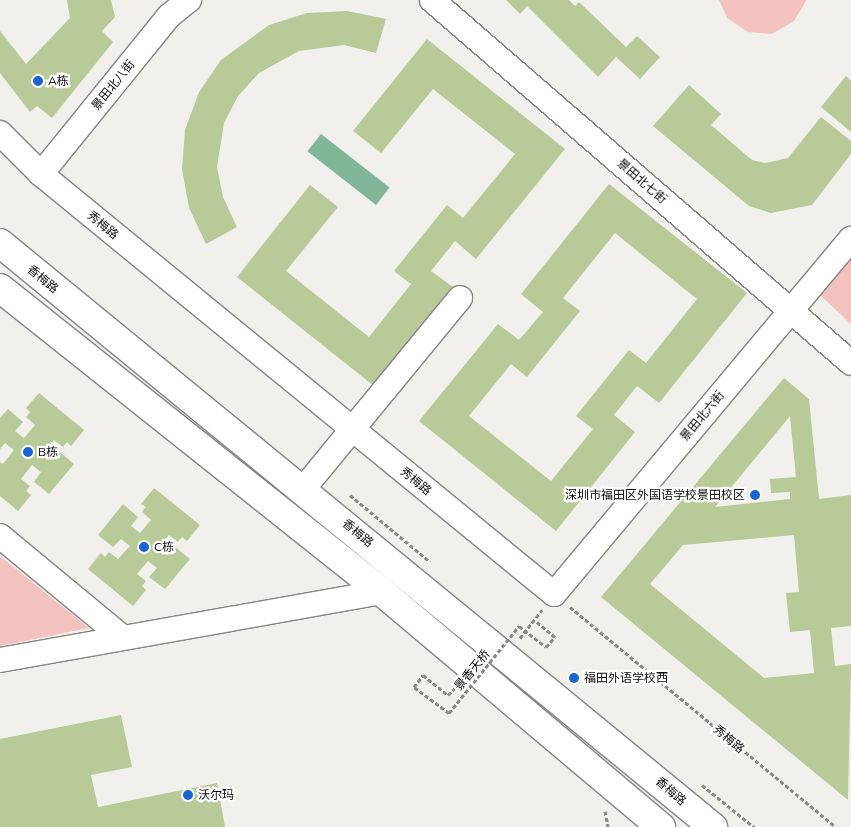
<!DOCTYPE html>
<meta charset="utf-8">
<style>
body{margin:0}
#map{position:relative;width:851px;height:827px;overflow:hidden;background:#f1f0ec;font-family:Mulish,"Noto Sans SC",sans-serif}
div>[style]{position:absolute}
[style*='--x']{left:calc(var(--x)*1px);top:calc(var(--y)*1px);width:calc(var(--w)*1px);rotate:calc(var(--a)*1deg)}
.green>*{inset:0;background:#f3c2be}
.water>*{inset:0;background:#82b698;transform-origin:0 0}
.building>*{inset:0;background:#b7ca98}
.path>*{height:3px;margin-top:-1.5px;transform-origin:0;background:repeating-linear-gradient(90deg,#898885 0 4px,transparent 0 6.5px)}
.roads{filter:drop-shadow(1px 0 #868581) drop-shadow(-1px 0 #868581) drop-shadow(0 1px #868581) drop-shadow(0 -1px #868581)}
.minor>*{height:24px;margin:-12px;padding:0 12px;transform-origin:12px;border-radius:12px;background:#fff}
.major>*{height:28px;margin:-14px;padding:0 14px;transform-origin:14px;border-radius:14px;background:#fff}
.path-bridge>*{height:3px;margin-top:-1.5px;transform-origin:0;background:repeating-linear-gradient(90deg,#898885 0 4px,transparent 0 6.5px)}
.dots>*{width:14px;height:14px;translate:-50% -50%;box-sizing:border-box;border:2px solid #fff;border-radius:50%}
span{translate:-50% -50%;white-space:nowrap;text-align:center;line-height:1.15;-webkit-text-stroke:4.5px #fff;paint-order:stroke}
.poi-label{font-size:12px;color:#0c0b0a}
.left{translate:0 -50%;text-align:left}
.right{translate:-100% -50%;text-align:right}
.street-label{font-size:12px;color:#0c0b0a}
</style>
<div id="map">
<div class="green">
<i style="clip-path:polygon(719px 0,806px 0,806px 1px,794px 21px,772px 34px,748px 32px,727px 18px)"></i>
<i style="clip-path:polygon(851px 257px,851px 324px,820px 295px)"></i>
<i style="clip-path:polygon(0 556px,89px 628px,0 646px)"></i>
</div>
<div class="water">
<i style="left:321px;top:134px;width:87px;height:22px;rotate:38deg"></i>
</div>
<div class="building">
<i style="clip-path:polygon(67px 0,111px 0,115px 17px,102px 31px,113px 42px,52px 118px,37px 106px,30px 112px,0 73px,0 31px,26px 64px,70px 18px)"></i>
<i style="clip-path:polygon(506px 0,569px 0,575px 6px,579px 2px,626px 47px,637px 36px,660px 57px,640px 79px,616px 57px,598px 77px,527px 6px,520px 14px)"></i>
<i style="clip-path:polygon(347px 11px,386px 19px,376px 53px,344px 45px,299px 51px,259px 73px,238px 96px,224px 123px,217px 167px,223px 197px,237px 227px,206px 244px,189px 208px,182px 169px,185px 130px,199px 92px,221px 60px,269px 25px,307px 13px)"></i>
<i style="clip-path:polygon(427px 39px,565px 149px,476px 259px,455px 241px,431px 271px,453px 287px,374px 386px,237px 277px,310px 185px,338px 207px,286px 271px,369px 337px,411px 284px,394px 271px,447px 205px,463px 218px,515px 154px,433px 89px,381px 153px,353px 131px)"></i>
<i style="clip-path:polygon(846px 76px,851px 81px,851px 132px,821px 107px)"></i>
<i style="clip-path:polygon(689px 85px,721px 114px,711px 125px,752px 160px,765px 163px,788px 158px,821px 117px,851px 141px,851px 154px,812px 205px,771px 213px,749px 206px,653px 126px)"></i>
<i style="clip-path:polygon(evenodd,609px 184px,747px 293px,659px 403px,637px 386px,614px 415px,635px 432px,556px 531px,419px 421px,498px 324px,519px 340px,543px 312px,521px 294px,609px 184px,615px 233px,697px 299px,646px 363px,629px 350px,576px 416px,593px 429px,551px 481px,469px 416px,511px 364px,527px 377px,580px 311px,563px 298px,615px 233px)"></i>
<i style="clip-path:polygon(evenodd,784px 378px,809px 399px,819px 499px,851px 495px,851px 626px,831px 628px,835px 666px,851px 664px,848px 800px,601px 597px,784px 378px,790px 416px,796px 477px,770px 479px,771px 493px,790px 492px,790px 499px,715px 507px,790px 416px,784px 378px,794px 535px,799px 592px,786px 593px,790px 632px,810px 630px,814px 673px,764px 678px,650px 584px,683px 545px,794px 535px)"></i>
<i style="clip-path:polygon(39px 393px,84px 430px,71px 446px,67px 442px,63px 447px,54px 440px,42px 453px,51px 460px,59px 451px,74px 464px,49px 494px,34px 482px,41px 472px,32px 465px,21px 479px,30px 486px,26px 491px,31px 495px,18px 511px,0 496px,0 462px,3px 464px,14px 450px,5px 443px,0 449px,0 418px,8px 409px,23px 422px,15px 431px,24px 438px,35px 425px,26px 417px,30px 412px,26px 408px)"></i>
<i style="clip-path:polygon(154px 488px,200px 525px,187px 541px,182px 537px,178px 542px,169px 535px,158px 548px,167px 555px,174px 546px,190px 559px,165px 589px,149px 577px,157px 568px,148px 561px,137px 574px,146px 581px,142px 586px,146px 590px,133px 606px,88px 569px,101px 553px,105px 557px,109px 552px,118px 559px,130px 546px,121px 539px,113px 547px,98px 535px,123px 504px,138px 517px,131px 526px,140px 533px,151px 520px,142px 512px,146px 507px,141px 504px)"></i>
<i style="clip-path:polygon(121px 715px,132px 767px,91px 775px,98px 807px,217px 783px,225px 827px,0 827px,0 739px)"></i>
</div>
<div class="path">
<i style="--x:350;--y:495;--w:104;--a:39.9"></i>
<i style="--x:570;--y:607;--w:345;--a:39.6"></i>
<i style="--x:520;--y:638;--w:36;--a:-52"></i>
<i style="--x:449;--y:713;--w:44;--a:-143.4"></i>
<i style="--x:414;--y:687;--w:15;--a:-53"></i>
<i style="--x:423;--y:675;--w:32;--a:39"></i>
<i style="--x:448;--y:695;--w:13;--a:-45"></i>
<i style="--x:702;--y:785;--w:67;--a:38.9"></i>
<i style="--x:605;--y:811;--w:16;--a:79"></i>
</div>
<div class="roads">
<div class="minor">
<i style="--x:432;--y:0;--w:554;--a:40.9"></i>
<i style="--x:0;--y:133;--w:58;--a:45"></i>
<i style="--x:41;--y:174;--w:663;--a:39.31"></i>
<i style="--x:554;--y:594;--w:463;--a:-50.1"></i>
<i style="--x:41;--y:174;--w:203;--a:-51"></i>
<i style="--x:169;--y:16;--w:26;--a:-39"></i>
<i style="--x:304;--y:488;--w:246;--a:-50.6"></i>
<i style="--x:0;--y:536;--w:158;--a:39.6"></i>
<i style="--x:0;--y:660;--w:388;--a:-10.1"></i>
</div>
<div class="major">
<i style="--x:0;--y:243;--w:922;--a:39.32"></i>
<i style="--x:0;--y:288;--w:488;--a:38.5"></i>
<i style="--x:382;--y:592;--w:365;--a:40.1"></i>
</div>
</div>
<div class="path-bridge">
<i style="--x:449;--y:713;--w:112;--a:-51.2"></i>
<i style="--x:519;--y:626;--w:34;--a:38"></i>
<i style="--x:546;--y:647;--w:13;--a:-48"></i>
<i style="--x:555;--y:637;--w:26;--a:-140"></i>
</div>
<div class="dots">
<i style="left:38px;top:81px;background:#1a65d0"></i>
<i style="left:28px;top:452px;background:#1a65d0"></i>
<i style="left:755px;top:495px;background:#1a65d0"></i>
<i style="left:144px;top:547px;background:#1a65d0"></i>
<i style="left:574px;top:678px;background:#1a65d0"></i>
<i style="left:188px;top:795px;background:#1a65d0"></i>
</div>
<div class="poi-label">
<span class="left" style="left:48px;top:81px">A栋</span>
<span class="left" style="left:38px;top:452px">B栋</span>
<span class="right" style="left:745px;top:495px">深圳市福田区外国语学校景田校区</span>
<span class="left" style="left:154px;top:547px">C栋</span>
<span class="left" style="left:584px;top:678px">福田外语学校西</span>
<span class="left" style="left:198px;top:795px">沃尔玛</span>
</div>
<div class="street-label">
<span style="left:113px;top:85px;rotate:-51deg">景田北八街</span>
<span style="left:642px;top:181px;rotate:41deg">景田北七街</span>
<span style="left:103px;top:225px;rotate:39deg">秀梅路</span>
<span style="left:43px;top:279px;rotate:39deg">香梅路</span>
<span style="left:702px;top:416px;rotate:-50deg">景田北六街</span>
<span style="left:416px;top:481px;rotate:39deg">秀梅路</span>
<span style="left:358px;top:533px;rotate:39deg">香梅路</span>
<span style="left:472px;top:670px;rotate:-51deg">景香天桥</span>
<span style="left:729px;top:739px;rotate:40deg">秀梅路</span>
<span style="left:671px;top:791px;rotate:41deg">香梅路</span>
</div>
</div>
